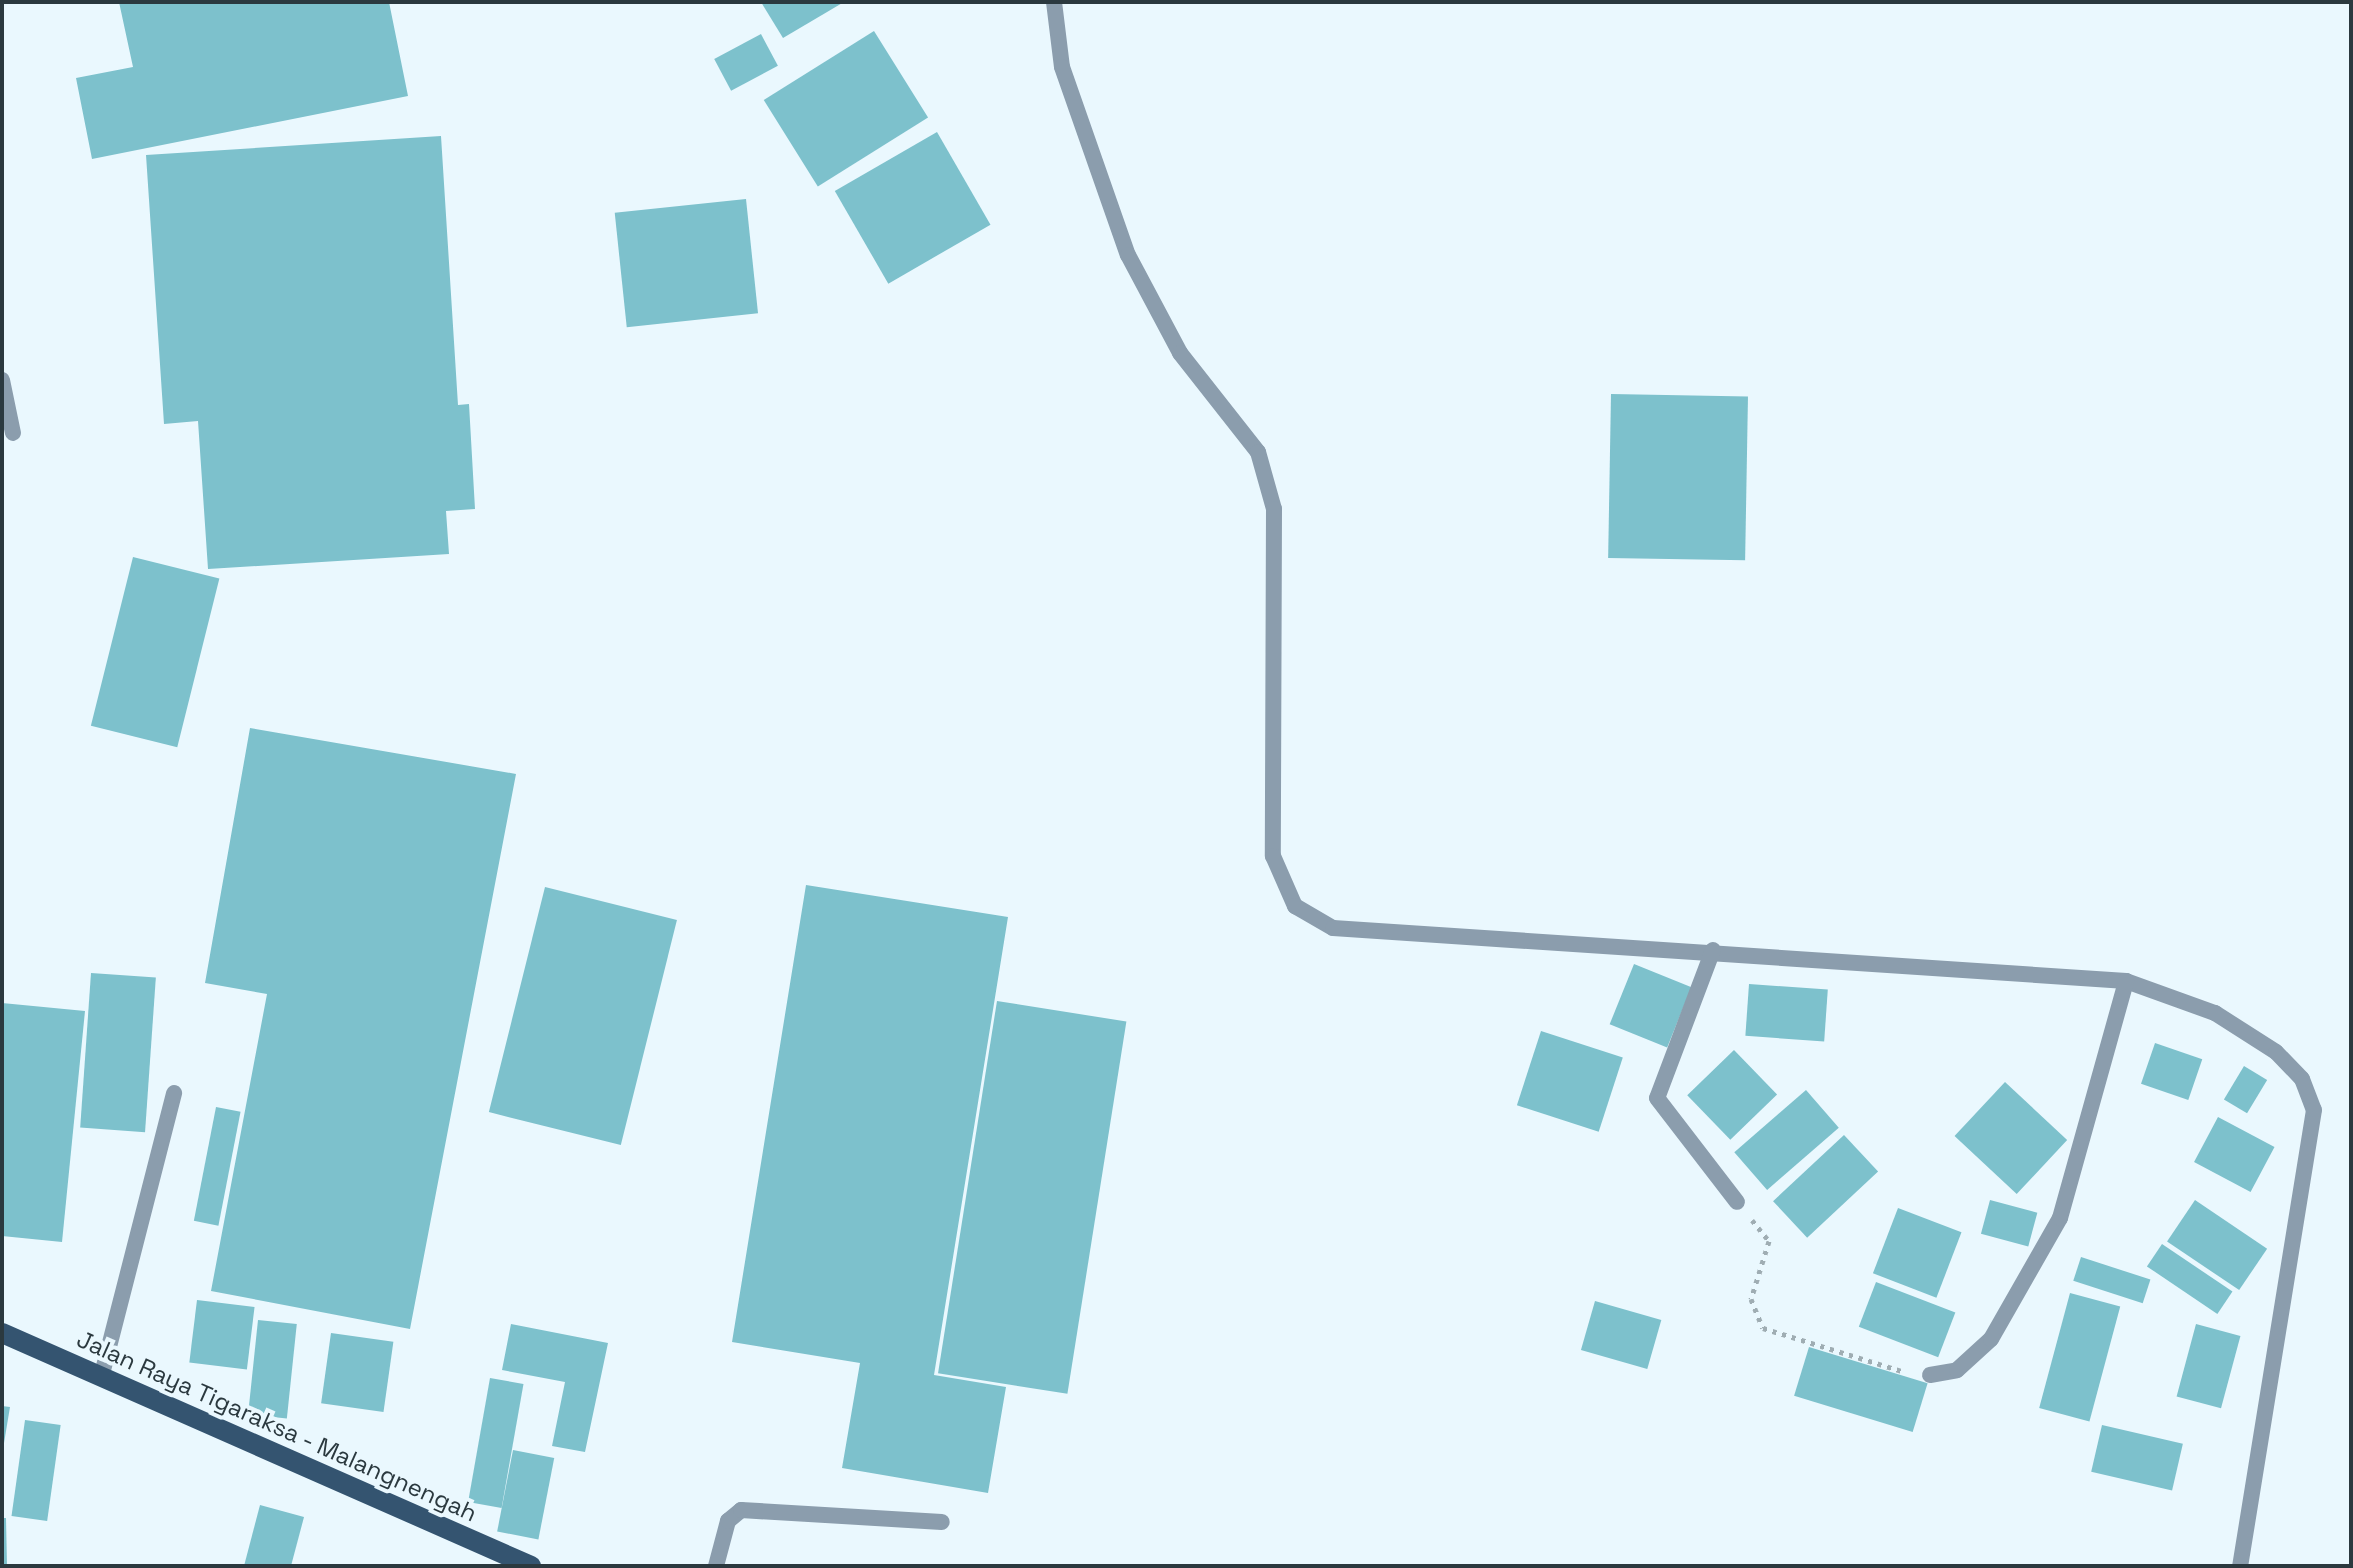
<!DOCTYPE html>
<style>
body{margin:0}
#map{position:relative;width:2353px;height:1568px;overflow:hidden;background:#eaf8fe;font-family:"Space Grotesk",sans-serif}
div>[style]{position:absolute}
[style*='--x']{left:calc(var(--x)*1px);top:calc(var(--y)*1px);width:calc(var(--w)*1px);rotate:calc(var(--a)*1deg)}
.building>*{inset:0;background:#7dc1cc;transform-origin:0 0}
.path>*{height:5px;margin-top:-2.5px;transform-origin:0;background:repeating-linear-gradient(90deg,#9fadb3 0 4px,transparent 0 10px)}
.lane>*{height:16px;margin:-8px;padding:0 8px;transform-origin:8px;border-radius:8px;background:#8b9dad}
.street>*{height:16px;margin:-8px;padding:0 8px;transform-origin:8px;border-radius:8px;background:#8b9dad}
.primary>*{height:20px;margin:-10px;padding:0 10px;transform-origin:10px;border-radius:10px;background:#345470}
span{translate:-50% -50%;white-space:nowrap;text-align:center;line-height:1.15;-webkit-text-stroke:8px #eaf8fe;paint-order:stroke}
.street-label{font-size:24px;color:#2b393f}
.frame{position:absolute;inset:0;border:4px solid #2b393f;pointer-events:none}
</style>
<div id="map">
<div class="building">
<i style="clip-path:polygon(119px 2px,389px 2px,408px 96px,92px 159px,76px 78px,133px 67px)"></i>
<i style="clip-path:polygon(761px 2px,844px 2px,783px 38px)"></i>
<i style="left:874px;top:31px;width:102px;height:130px;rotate:58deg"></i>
<i style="left:761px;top:34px;width:36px;height:53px;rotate:62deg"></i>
<i style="left:937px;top:132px;width:107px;height:118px;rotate:60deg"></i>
<i style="clip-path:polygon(441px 136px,458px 405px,469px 404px,475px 509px,446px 511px,449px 554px,208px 569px,198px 421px,164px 424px,146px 155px)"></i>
<i style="left:746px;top:199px;width:115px;height:132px;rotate:84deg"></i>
<i style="left:1611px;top:394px;width:137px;height:164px;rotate:1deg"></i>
<i style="left:133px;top:557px;width:89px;height:174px;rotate:14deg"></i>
<i style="clip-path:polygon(250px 728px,516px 774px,410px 1329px,211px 1291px,267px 994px,205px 983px)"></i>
<i style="clip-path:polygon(806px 885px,1008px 917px,934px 1375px,1006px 1387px,988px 1493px,842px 1468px,860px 1363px,732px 1342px)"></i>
<i style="left:545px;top:887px;width:136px;height:232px;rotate:14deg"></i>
<i style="left:1634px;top:964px;width:62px;height:65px;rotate:22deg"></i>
<i style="left:91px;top:973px;width:65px;height:155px;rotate:4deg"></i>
<i style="left:1749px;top:984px;width:79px;height:52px;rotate:4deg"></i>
<i style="left:997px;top:1001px;width:131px;height:377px;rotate:9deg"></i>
<i style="clip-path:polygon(2px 1003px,85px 1011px,62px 1242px,2px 1236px)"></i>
<i style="left:1541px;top:1031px;width:86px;height:78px;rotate:18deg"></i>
<i style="left:2155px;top:1043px;width:50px;height:43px;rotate:19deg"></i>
<i style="left:1734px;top:1050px;width:62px;height:65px;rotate:46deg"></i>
<i style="left:2244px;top:1066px;width:27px;height:39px;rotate:31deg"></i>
<i style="left:2005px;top:1082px;width:85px;height:74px;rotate:43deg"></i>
<i style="left:1806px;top:1090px;width:50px;height:95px;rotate:49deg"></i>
<i style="left:216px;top:1107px;width:25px;height:116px;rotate:11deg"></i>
<i style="left:2218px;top:1117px;width:64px;height:51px;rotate:28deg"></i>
<i style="left:1844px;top:1135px;width:50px;height:97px;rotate:47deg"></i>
<i style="left:1990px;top:1200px;width:49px;height:35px;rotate:15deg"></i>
<i style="left:2195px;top:1200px;width:87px;height:50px;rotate:34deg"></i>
<i style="left:1898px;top:1208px;width:68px;height:70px;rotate:21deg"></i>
<i style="left:2162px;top:1244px;width:85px;height:27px;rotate:34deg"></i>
<i style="left:2081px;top:1257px;width:73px;height:25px;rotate:18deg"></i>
<i style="left:1876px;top:1282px;width:85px;height:48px;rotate:21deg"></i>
<i style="left:2070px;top:1293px;width:52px;height:119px;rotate:15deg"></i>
<i style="left:197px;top:1300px;width:58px;height:63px;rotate:7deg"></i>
<i style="left:1595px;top:1301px;width:69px;height:51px;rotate:16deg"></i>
<i style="left:258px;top:1320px;width:39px;height:95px;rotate:6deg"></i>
<i style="clip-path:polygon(511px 1324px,608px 1343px,585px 1452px,552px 1446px,565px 1382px,502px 1370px)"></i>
<i style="left:2196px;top:1324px;width:46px;height:75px;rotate:15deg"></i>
<i style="left:331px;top:1333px;width:63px;height:71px;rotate:8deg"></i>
<i style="left:1809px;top:1347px;width:124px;height:51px;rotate:17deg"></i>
<i style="left:490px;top:1378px;width:34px;height:126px;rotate:10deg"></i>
<i style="clip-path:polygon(2px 1406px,10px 1407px,4px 1443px,2px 1443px)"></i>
<i style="left:25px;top:1420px;width:36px;height:97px;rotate:8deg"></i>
<i style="left:2102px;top:1425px;width:83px;height:48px;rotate:13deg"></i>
<i style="left:513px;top:1450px;width:42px;height:83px;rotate:11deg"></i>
<i style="clip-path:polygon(260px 1505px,304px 1517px,291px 1566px,244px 1566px)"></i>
<i style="clip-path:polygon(2px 1518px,6px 1518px,7px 1566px,2px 1566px)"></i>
</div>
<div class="path">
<i style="--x:1752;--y:1220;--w:27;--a:51"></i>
<i style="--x:1769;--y:1241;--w:61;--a:107.2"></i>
<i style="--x:1751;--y:1299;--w:31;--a:68"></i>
<i style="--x:1763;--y:1328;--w:149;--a:17.2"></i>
</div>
<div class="lane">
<i style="--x:2;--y:380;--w:54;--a:78.3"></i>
<i style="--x:102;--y:1374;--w:290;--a:-75.6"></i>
<i style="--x:716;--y:1566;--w:47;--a:-75.1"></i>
<i style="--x:728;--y:1521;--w:17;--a:-40"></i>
<i style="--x:741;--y:1510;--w:201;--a:3.4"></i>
</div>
<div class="street">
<i style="--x:1054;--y:2;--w:65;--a:83"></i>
<i style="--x:1062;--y:67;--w:199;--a:70.7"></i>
<i style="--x:1128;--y:255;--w:111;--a:62"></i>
<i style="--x:1180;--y:353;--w:126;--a:51.8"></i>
<i style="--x:1258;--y:452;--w:59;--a:74.3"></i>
<i style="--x:1274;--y:509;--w:347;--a:90.2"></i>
<i style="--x:1273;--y:856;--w:55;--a:66.3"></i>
<i style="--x:1295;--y:906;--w:44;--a:30.1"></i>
<i style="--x:1333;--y:928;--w:795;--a:3.82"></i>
<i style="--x:2126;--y:981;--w:95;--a:19.8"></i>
<i style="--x:2215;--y:1013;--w:72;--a:32.6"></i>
<i style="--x:2276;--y:1052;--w:37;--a:46"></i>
<i style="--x:2302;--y:1079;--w:33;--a:69"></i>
<i style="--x:2314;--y:1110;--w:462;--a:99.2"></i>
<i style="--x:1713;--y:950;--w:158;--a:110.7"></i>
<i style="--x:1657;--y:1098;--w:131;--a:52.4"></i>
<i style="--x:1930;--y:1375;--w:27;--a:-10"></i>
<i style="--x:1957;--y:1370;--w:46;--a:-42.4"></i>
<i style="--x:1991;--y:1339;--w:139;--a:-60.3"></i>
<i style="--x:2060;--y:1218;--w:246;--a:-74.4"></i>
</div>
<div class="primary">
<i style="--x:2;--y:1333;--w:578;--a:23.77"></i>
</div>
<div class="street-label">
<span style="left:277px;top:1426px;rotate:24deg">Jalan Raya Tigaraksa - Malangnengah</span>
</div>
<div class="frame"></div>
</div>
